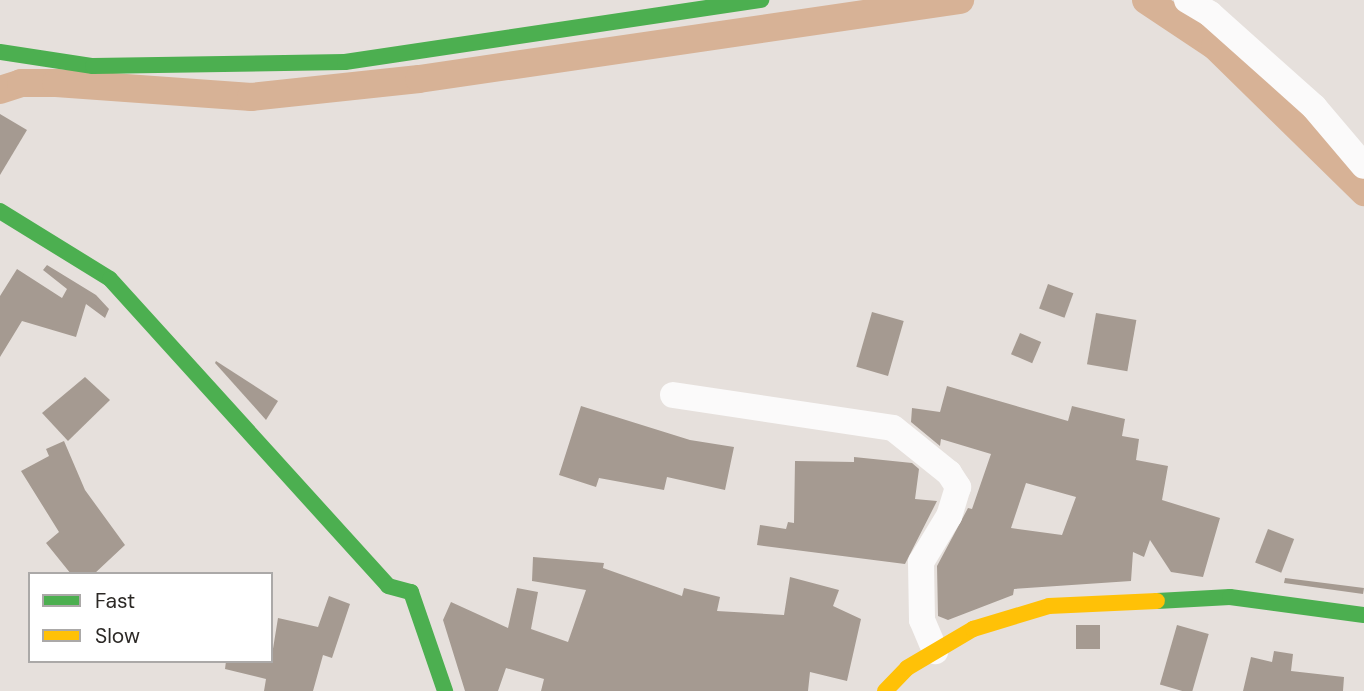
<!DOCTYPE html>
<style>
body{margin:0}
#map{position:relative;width:1364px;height:691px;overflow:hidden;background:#e6e0dc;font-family:"DM Sans",sans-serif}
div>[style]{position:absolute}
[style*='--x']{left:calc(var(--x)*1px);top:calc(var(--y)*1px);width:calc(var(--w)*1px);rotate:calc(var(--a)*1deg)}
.canal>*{height:28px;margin:-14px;padding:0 14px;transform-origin:14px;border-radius:14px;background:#d7b296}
.building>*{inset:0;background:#a59a91;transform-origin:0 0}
.street>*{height:26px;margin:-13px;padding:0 13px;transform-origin:13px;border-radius:13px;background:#fbfafa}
.fast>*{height:16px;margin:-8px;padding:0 8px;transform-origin:8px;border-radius:8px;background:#4caf50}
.slow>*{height:16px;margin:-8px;padding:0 8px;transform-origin:8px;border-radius:8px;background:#ffc107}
span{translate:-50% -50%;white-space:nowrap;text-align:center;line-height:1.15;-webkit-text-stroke:7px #fff;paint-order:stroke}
.legend{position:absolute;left:28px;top:572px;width:245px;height:91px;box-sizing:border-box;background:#fff;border:2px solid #aba9a8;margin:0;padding:9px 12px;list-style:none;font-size:21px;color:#2c2926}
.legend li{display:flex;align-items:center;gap:14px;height:35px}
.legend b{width:35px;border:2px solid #aba9a8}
</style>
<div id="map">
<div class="canal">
<i style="--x:1146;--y:0;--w:83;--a:33.7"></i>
<i style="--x:1215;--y:46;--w:209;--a:44.4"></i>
<i style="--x:0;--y:90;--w:22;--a:-18"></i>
<i style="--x:21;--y:83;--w:35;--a:0"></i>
<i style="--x:56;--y:83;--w:196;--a:4.1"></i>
<i style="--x:251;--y:97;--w:169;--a:-6.1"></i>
<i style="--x:419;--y:79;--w:547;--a:-8.31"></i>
</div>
<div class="building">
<i style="clip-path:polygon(0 114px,27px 130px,0 175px)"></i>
<i style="clip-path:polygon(47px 265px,96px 295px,109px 309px,105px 318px,86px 304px,76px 337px,22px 321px,0 357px,0 296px,17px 269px,62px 298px,67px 289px,43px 270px)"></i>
<i style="left:1048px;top:284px;width:27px;height:26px;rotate:20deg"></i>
<i style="left:872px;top:312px;width:33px;height:57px;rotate:16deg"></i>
<i style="left:1096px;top:313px;width:41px;height:52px;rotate:10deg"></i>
<i style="left:1020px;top:333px;width:23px;height:23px;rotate:23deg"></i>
<i style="clip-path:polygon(216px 361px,278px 401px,266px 420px,215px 363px)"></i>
<i style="clip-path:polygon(85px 377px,110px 400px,68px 441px,42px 413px)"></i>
<i style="clip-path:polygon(evenodd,947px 386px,1068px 421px,1072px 406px,1125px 419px,1122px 436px,1139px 439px,1136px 460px,1168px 466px,1162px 500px,1220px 518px,1203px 577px,1171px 572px,1150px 540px,1144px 557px,1133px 552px,1131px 581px,1014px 589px,1013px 595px,948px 620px,938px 616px,937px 566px,968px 508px,972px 509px,991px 454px,941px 439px,940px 446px,911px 422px,912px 408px,940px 412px,947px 386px,1026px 483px,1076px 497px,1062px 535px,1011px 528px,1026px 483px)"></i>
<i style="clip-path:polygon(581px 406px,690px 440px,734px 447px,725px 490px,667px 477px,664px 490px,599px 478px,596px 487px,559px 475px)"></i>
<i style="clip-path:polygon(64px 441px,85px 490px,125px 545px,94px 574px,71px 574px,46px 543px,59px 532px,21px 471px,49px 456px,46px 449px)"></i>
<i style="clip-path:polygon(854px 457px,912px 463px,919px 469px,915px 499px,937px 501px,905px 564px,757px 545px,760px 525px,786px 529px,788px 522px,794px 523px,795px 461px,854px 462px)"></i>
<i style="left:1268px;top:529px;width:28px;height:36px;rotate:21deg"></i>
<i style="clip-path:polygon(533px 557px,604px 563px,603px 568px,682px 596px,684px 588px,720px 597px,717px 611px,784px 615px,790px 577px,839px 590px,833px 606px,861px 619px,847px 681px,810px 672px,808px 691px,541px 691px,544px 679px,506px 668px,498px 691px,465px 691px,443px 620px,451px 602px,508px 628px,517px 588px,538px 592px,531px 629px,568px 642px,586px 590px,532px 581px)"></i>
<i style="clip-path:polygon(1285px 578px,1364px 588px,1363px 594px,1284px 583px)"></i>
<i style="clip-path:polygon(329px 596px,350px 604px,332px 658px,323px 655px,313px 691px,264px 691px,266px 679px,225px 669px,226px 661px,271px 661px,278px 618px,318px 627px)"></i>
<i style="left:1100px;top:625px;width:24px;height:24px;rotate:90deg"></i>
<i style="left:1177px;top:625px;width:33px;height:62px;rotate:16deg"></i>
<i style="clip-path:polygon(1274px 651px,1293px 654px,1291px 671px,1344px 677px,1343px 691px,1243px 691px,1251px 657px,1272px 662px)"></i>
</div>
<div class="street">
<i style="--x:1187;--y:0;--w:27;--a:31"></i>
<i style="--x:1210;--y:14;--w:140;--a:41.8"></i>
<i style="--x:1314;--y:107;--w:77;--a:49.7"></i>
<i style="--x:673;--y:395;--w:222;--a:8.5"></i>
<i style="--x:893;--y:428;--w:72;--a:38.8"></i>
<i style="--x:949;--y:473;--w:17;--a:57"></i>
<i style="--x:958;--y:487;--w:30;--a:107"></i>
<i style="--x:949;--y:516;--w:54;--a:121.3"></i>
<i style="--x:921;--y:562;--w:58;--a:89"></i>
<i style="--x:922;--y:620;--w:34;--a:67"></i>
</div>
<div class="fast">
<i style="--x:0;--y:52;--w:94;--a:8.6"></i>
<i style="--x:93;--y:66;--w:252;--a:-0.9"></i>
<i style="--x:345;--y:62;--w:421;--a:-8.5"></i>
<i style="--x:0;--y:211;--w:129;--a:31.7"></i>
<i style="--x:110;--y:279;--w:414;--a:47.8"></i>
<i style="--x:388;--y:586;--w:24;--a:15"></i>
<i style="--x:411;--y:592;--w:105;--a:71"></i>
<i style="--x:1157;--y:601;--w:73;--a:-3.1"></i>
<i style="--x:1230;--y:597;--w:135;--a:7.7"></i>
</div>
<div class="slow">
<i style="--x:885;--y:691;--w:32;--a:-46"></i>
<i style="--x:907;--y:668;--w:77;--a:-30.6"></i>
<i style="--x:973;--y:629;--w:79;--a:-16.8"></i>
<i style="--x:1049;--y:606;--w:108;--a:-2.7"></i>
</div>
<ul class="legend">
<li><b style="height:9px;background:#4caf50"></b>Fast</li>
<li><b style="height:9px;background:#ffc107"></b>Slow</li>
</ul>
</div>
